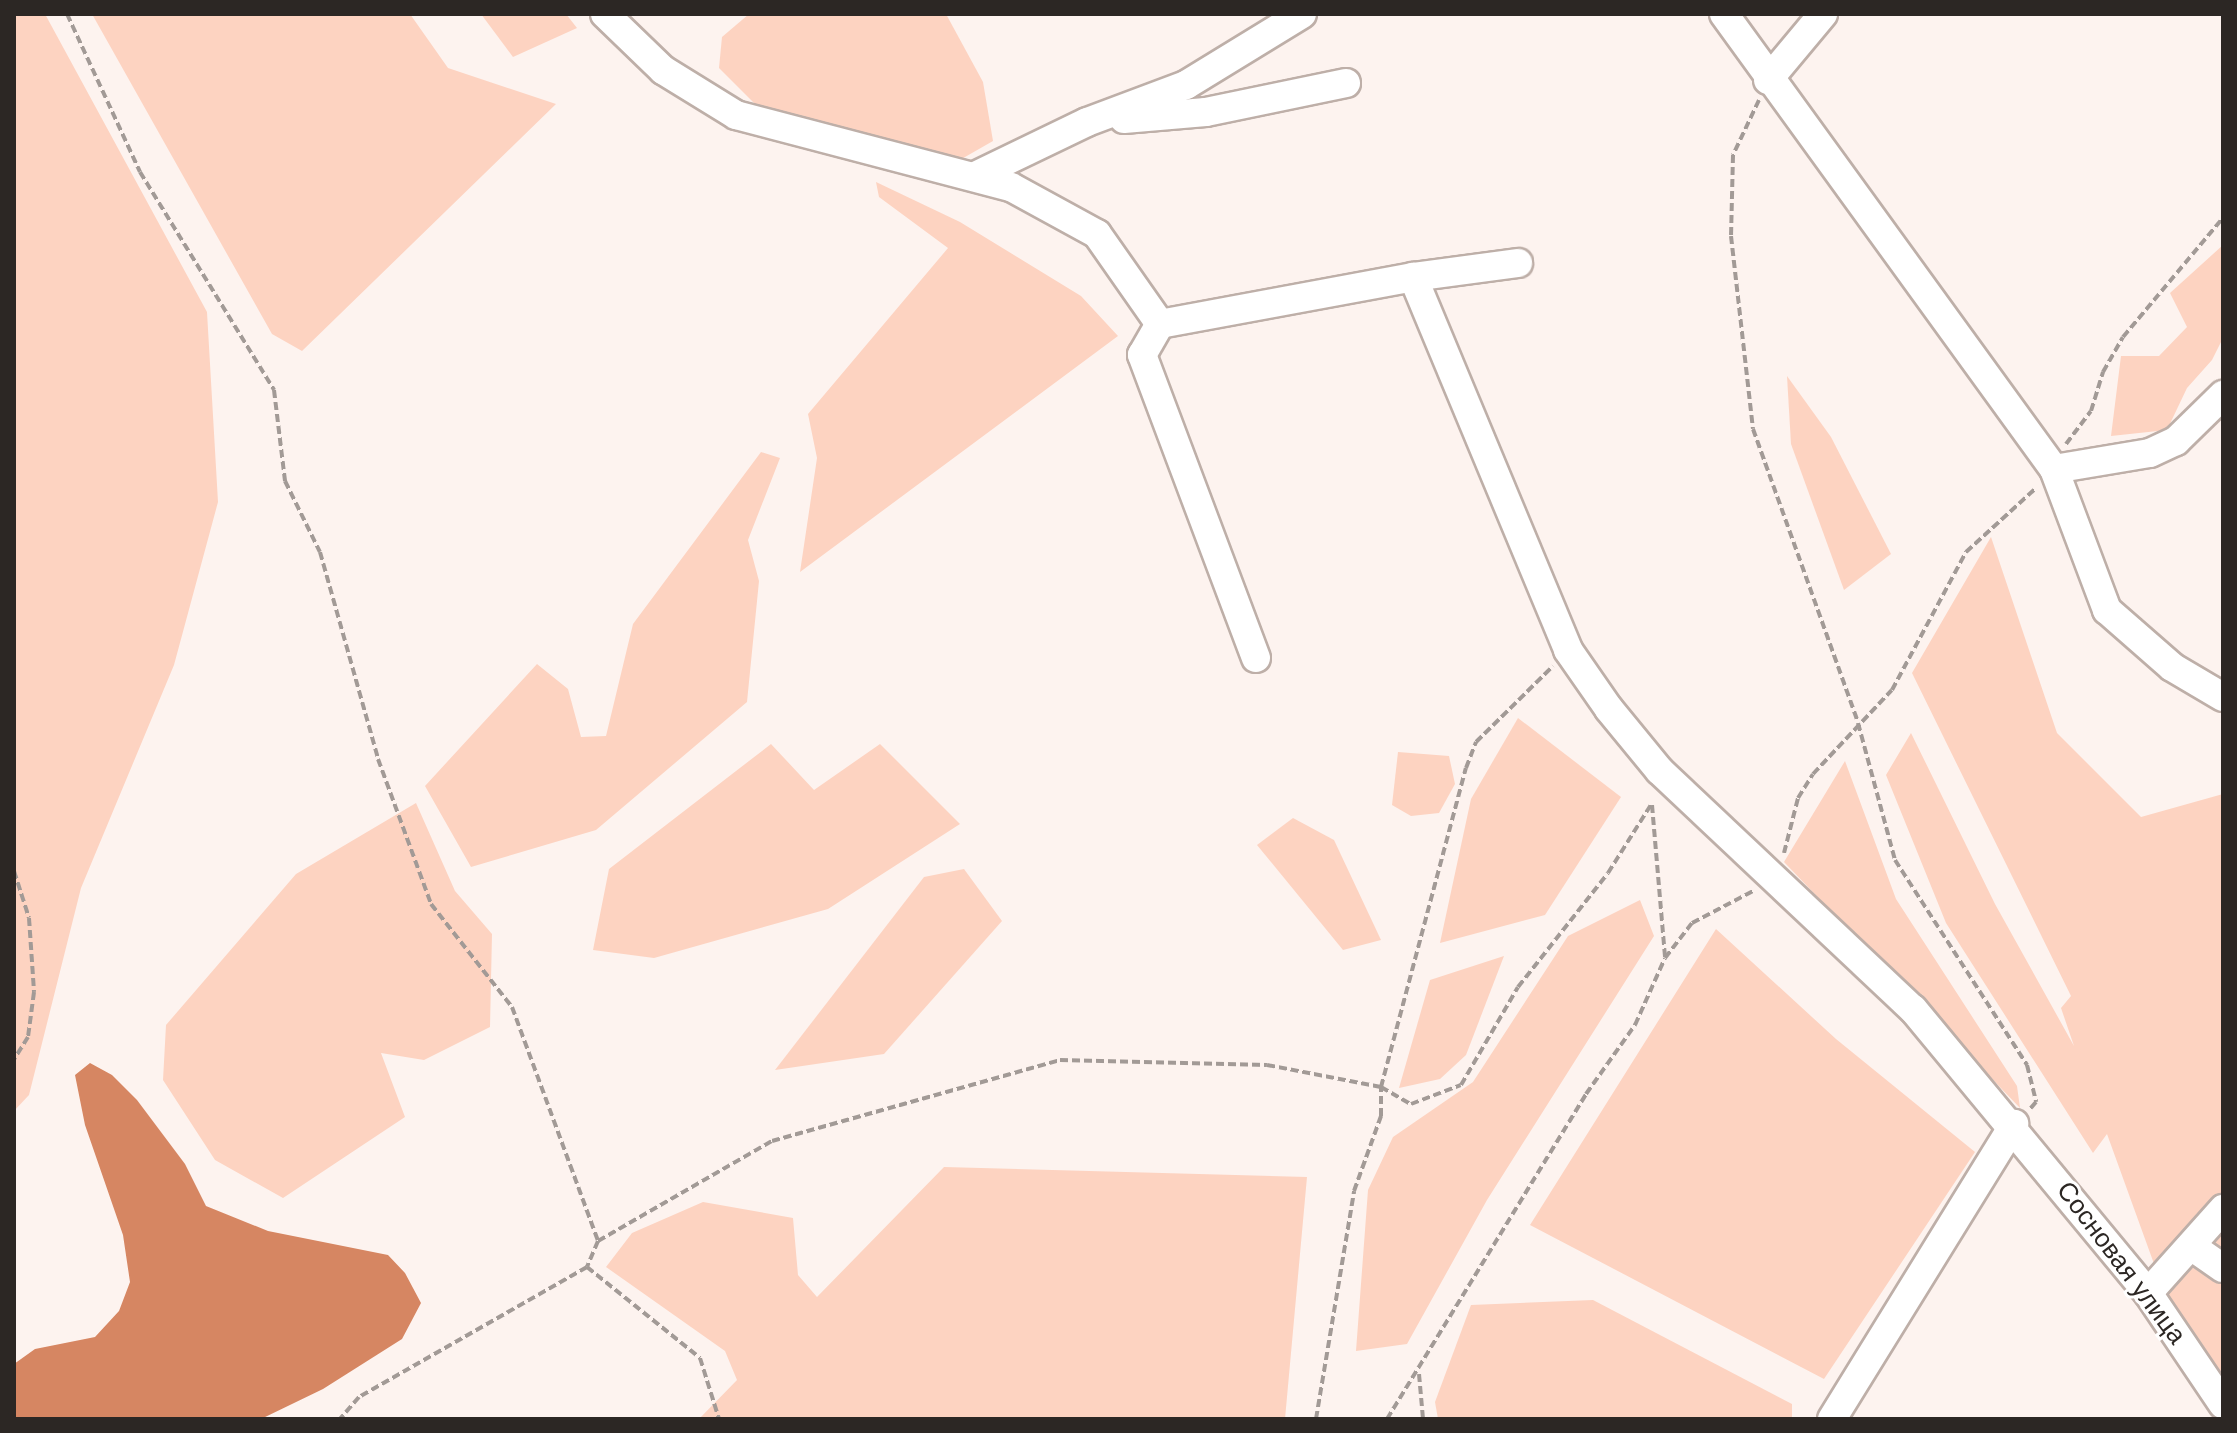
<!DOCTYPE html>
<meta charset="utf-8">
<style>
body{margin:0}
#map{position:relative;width:2237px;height:1433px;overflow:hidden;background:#fdf3ef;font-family:"DM Sans",sans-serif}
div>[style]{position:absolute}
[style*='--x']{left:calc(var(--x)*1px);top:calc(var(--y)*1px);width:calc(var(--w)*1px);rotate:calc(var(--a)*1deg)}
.green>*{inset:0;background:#fdd3c1}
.water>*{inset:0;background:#d68662}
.path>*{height:4px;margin-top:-2px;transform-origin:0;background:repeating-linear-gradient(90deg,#a29a96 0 8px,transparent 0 12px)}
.roads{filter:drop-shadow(2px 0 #beafa8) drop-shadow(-2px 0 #beafa8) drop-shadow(0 2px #beafa8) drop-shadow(0 -2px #beafa8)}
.minor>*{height:28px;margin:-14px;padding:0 14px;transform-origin:14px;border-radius:14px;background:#fff}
span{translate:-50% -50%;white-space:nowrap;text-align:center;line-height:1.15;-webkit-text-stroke:6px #fff;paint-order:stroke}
.street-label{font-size:26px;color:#2c2724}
.frame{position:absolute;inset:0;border:16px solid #2c2724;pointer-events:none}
</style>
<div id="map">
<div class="green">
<i style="clip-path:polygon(14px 14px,45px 14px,207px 312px,218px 502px,174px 665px,81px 888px,29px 1095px,14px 1111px)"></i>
<i style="clip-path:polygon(92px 14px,410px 14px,448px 68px,556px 104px,302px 351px,272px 334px)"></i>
<i style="clip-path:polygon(481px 14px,566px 14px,577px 28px,513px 57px)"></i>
<i style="clip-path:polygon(749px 14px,946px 14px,983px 82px,993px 141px,951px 165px,774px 123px,719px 68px,722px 37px)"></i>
<i style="clip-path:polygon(876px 182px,960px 222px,1081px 296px,1118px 336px,800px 572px,817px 458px,808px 414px,948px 248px,879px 197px)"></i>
<i style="clip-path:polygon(2223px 245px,2223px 338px,2212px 360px,2187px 388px,2167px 430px,2111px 436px,2121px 356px,2159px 356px,2187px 327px,2170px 293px)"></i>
<i style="clip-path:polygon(1787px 376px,1831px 437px,1891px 554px,1844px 590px,1791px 444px)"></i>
<i style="clip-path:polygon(761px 452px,780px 458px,748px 540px,759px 581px,747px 702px,596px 830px,471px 867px,425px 786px,537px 664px,568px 689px,581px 737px,606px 736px,633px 624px)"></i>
<i style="clip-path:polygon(1991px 537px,2057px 733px,2141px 817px,2223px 794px,2223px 1390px,2174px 1319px,2107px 1134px,2093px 1153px,1946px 923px,1886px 775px,1911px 733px,1995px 904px,2074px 1046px,2061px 1008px,2071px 996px,1912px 673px)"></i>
<i style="clip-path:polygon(1518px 718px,1621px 797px,1545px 915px,1440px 943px,1471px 799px)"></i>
<i style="clip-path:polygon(771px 744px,814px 790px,880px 744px,960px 824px,828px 909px,654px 958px,593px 950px,609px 869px)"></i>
<i style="clip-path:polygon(1398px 752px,1449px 756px,1455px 784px,1439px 813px,1411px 816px,1392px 805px)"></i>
<i style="clip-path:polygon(1845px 761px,1896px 899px,2017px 1086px,2020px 1108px,1784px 862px)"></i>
<i style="clip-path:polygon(416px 803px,455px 891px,492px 934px,490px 1027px,424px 1060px,381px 1053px,405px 1117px,283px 1198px,215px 1160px,163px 1080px,166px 1025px,296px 874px)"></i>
<i style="clip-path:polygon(1293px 818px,1334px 840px,1381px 940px,1343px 950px,1257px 845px)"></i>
<i style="clip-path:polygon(964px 869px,1002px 921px,884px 1054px,775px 1070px,924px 877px)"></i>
<i style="clip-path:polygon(1640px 900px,1654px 936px,1487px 1200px,1407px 1344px,1356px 1351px,1368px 1190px,1393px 1137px,1473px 1082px,1568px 936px)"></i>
<i style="clip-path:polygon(1716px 929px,1836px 1039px,1975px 1152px,1824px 1379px,1530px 1225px)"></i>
<i style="clip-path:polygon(1504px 956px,1466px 1055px,1440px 1079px,1399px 1088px,1430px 980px)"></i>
<i style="clip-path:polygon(944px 1167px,1307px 1177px,1285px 1419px,699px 1419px,737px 1380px,725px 1351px,606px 1267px,632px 1233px,703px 1202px,793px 1218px,798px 1275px,817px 1297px)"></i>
<i style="clip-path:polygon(1593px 1300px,1792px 1404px,1792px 1419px,1438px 1419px,1435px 1402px,1471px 1305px)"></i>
</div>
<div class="water">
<i style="clip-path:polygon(90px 1063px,112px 1075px,137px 1100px,185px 1164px,206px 1206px,268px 1231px,388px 1255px,405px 1273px,421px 1303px,402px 1339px,323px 1389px,261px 1419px,14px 1419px,14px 1364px,35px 1349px,95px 1337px,119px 1311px,130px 1282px,123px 1235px,85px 1125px,75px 1075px)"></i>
</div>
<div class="path">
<i style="--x:67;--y:14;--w:174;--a:65.2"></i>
<i style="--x:140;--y:172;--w:256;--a:58.4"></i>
<i style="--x:274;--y:390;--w:92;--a:83.1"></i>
<i style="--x:285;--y:481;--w:79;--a:63.8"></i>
<i style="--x:320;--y:552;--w:215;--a:74.3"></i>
<i style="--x:378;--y:759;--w:154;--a:69.9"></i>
<i style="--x:431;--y:904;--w:131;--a:51.8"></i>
<i style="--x:512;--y:1007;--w:249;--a:69.8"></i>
<i style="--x:598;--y:1241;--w:28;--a:113"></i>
<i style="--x:587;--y:1267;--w:262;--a:150.3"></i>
<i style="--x:359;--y:1397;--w:29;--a:131"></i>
<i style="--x:1759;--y:100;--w:61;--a:115.3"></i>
<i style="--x:1733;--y:155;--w:81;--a:91.4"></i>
<i style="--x:1731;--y:236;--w:194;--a:83.5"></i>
<i style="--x:1753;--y:429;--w:312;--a:70.3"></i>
<i style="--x:1858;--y:723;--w:142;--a:74.9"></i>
<i style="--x:1895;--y:860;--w:244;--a:57.2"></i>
<i style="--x:2027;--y:1065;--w:38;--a:76"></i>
<i style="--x:2036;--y:1102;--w:11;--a:131"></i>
<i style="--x:2066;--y:444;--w:41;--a:-52.9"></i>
<i style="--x:2091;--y:411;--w:41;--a:-72.9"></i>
<i style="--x:2103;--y:372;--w:40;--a:-60.3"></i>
<i style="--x:2123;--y:337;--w:155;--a:-50"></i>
<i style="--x:1652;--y:805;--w:154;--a:85.1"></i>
<i style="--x:1784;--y:853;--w:57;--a:-75.7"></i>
<i style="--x:1798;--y:798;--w:28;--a:-58"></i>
<i style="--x:1813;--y:774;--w:115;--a:-46.8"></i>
<i style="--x:1892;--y:690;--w:157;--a:-61.8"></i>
<i style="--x:1966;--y:552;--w:93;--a:-42.4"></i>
<i style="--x:14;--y:871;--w:49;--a:72.3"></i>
<i style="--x:29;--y:918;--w:74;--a:86.1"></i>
<i style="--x:34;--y:992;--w:45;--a:97.6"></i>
<i style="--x:28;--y:1037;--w:26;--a:122"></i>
<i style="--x:598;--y:1241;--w:201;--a:-29.9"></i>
<i style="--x:772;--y:1141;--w:299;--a:-15.7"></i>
<i style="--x:1060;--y:1060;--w:207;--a:1.4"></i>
<i style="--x:1267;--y:1065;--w:116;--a:10.9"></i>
<i style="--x:1381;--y:1087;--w:34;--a:30"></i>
<i style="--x:1411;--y:1104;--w:53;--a:-20.8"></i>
<i style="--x:1461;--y:1085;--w:113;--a:-59.8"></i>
<i style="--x:1518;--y:987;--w:145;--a:-51.7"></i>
<i style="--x:1608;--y:873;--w:83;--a:-57.8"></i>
<i style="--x:587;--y:1267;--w:145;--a:38.8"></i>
<i style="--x:700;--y:1358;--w:64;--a:72.7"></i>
<i style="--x:1419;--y:1374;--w:45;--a:84.9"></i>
<i style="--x:1316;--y:1419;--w:231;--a:-80.5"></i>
<i style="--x:1354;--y:1191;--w:80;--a:-70.2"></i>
<i style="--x:1381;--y:1116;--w:29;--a:-90"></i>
<i style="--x:1381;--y:1087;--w:330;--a:-75.1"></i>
<i style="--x:1466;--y:768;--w:28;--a:-69"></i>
<i style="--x:1476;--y:742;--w:108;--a:-44.6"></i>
<i style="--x:1387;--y:1419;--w:381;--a:-58.5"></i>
<i style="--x:1586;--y:1094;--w:85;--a:-54.6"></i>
<i style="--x:1635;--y:1025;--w:73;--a:-65.9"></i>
<i style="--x:1665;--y:958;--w:44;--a:-52.4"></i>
<i style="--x:1692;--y:923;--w:69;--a:-27.7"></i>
</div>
<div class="roads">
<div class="minor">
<i style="--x:605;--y:14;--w:81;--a:44"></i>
<i style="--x:663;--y:70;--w:86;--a:31.7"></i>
<i style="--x:736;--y:115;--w:284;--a:14.7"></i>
<i style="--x:1011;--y:187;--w:98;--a:28.7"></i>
<i style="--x:1097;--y:234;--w:110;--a:55"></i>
<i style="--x:1724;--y:14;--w:562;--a:54.05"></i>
<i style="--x:2054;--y:469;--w:151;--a:69.4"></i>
<i style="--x:2107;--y:610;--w:86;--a:41.2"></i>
<i style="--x:2172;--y:667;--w:59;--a:30.5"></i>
<i style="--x:1768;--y:80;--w:86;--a:-50.2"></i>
<i style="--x:1124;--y:119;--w:82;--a:-4.9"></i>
<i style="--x:1206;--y:112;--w:143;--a:-11.7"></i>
<i style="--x:975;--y:176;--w:124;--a:-25.7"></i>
<i style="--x:1087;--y:122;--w:106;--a:-20.5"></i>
<i style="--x:1186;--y:85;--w:136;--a:-31.5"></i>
<i style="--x:1413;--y:277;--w:106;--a:-7.6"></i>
<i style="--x:2054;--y:469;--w:97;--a:-9.5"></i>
<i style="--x:2150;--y:453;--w:29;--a:-25"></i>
<i style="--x:2176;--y:441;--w:66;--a:-44.4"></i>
<i style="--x:1256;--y:658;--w:324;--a:-110.6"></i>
<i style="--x:1142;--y:355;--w:36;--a:-60"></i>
<i style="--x:1160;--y:324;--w:257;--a:-10.5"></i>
<i style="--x:1413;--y:277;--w:404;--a:67.4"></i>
<i style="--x:1568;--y:650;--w:72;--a:55.2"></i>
<i style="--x:1609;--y:709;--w:80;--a:50.6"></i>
<i style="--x:1660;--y:771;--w:347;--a:43.3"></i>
<i style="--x:1913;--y:1009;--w:369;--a:50.4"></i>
<i style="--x:2148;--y:1293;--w:134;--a:56"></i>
<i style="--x:2194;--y:1248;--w:35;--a:35"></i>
<i style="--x:2148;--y:1293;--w:113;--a:-48.2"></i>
<i style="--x:1832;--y:1419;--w:347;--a:-58.3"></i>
</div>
</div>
<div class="street-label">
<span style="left:2121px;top:1263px;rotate:53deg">Сосновая улица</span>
</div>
<div class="frame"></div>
</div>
